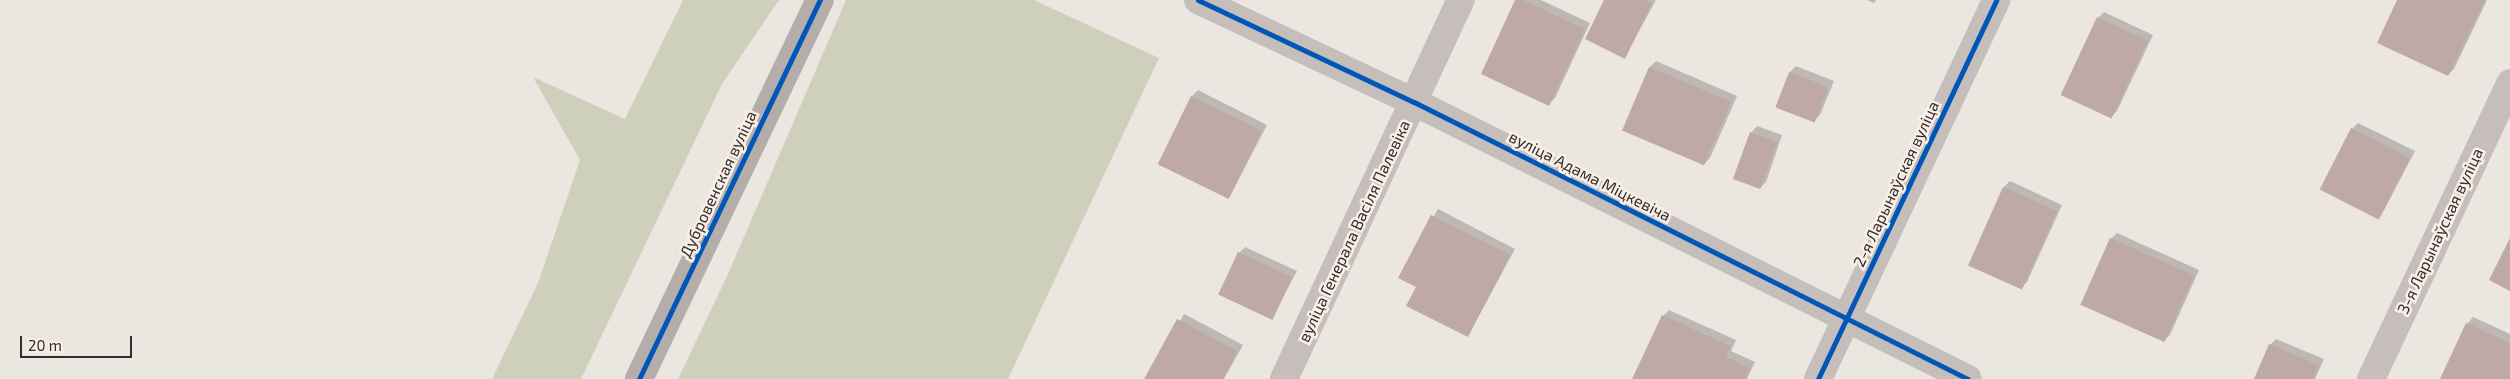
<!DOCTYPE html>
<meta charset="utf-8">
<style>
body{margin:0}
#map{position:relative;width:2510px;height:379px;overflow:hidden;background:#ece6e1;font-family:"Exo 2",sans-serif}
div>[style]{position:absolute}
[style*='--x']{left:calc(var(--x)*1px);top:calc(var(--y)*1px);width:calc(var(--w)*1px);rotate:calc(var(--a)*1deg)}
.green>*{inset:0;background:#cfd0bc}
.shadow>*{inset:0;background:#0003}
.building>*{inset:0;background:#bea9a4;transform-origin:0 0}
.minor>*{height:28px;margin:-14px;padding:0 14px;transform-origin:14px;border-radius:14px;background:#c5beba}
.major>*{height:28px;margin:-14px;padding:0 14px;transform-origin:14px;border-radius:14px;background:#b4ada9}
.cycleway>*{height:5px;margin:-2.5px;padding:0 2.5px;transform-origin:2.5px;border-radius:2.5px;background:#0057b8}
span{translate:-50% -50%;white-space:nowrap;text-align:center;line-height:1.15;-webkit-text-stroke:5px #f8efe9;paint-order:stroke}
.street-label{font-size:16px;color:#352b29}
.scale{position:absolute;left:20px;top:336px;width:112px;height:22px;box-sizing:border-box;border:2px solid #352b29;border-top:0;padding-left:6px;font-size:15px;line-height:18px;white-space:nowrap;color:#352b29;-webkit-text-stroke:4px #f8efe9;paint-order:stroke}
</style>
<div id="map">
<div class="green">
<i style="clip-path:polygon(683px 0,779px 0,722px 84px,581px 379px,492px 379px,538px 283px,580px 160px,533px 77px,625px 119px)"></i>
<i style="clip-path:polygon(846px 0,1034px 0,1159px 58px,1008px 379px,678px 379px,728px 274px)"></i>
</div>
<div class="shadow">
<i style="clip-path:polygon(1516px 0,1541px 0,1590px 23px,1555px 98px,1549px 104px)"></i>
<i style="clip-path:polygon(1606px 0,1656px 0,1625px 57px)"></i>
<i style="clip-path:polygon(1867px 0,1876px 0,1874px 3px)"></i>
<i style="clip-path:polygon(2398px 0,2487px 0,2454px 69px,2448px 75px)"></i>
<i style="clip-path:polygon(2104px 12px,2153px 35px,2117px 111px,2111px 117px,2098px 18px)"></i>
<i style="clip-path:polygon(1656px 61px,1737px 96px,1710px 158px,1704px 164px,1624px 130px,1650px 67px)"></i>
<i style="clip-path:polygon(1796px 66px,1834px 81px,1820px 115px,1814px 121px,1776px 106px,1790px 72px)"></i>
<i style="clip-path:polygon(1198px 90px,1267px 125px,1229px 198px,1192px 96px)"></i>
<i style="clip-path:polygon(2358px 123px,2415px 151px,2380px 218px,2352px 129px)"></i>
<i style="clip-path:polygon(1757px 126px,1782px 135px,1766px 182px,1760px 188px,1751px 133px)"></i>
<i style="clip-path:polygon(2010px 181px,2062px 205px,2027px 282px,2021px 288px,1969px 264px,2004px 187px)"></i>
<i style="clip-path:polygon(1438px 209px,1515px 249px,1468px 336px,1418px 287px,1400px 277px)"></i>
<i style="clip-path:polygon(2117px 233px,2199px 270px,2170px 335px,2164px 341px,2111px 239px)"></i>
<i style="clip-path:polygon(1245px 247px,1297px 271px,1272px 318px,1239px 253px)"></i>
<i style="clip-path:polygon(1669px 310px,1736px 340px,1731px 351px,1755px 362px,1747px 379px,1634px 379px,1663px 316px)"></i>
<i style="clip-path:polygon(1184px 314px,1243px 345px,1224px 379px,1146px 379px)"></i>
<i style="clip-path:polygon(2473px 317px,2510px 334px,2510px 379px,2441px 379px,2467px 324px)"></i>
<i style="clip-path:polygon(2276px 339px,2324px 359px,2315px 379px,2255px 379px,2270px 345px)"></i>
</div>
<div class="building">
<i style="clip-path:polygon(1515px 0,1523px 0,1585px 29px,1549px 106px,1481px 74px)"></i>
<i style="clip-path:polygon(1604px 0,1645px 0,1652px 3px,1625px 59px,1585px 39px)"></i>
<i style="clip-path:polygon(2397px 0,2485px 0,2448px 76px,2377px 43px)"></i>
<i style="left:2097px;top:17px;width:56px;height:86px;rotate:25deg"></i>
<i style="left:1649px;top:67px;width:89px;height:69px;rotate:23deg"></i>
<i style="left:1789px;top:72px;width:42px;height:38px;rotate:21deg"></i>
<i style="left:1191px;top:96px;width:79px;height:76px;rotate:26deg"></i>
<i style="left:2351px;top:128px;width:66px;height:69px;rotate:27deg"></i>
<i style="left:1750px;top:132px;width:29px;height:50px;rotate:20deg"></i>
<i style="left:2003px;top:187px;width:59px;height:86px;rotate:24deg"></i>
<i style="clip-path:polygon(1431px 215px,1510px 255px,1468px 337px,1406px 306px,1416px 287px,1398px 278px)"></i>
<i style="left:2110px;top:238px;width:92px;height:73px;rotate:24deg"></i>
<i style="clip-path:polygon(2510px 238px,2510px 291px,2489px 280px)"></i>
<i style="left:1238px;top:252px;width:60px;height:47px;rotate:25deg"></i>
<i style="clip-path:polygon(1662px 315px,1730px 346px,1726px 357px,1750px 368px,1745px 379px,1632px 379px)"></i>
<i style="clip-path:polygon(1177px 319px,1237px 351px,1223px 379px,1144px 379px)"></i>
<i style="clip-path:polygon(2466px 323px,2510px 343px,2510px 379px,2440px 379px)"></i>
<i style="clip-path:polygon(2269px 344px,2318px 365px,2313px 379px,2254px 379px)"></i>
</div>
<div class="minor">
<i style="--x:1198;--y:0;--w:239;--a:25.3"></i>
<i style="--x:1414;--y:102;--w:619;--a:26.57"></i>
<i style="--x:1284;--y:379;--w:418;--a:-65"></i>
<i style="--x:1818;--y:379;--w:419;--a:-64.8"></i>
<i style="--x:2371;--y:379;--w:327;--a:-64.8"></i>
</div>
<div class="major">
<i style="--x:639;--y:379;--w:420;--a:-64.5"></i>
</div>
<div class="cycleway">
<i style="--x:1198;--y:0;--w:239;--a:25.3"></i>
<i style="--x:1414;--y:102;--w:619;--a:26.57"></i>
<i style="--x:639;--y:379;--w:420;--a:-64.5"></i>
<i style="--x:1818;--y:379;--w:419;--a:-64.8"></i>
</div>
<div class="street-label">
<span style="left:1590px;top:176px;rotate:27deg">вуліца Адама Міцкевіча</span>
<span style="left:718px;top:184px;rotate:-65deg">Дубровенская вуліца</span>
<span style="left:1896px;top:184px;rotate:-65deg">2-я Ларынаўская вуліца</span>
<span style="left:1354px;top:231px;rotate:-65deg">вуліца Генерала Васіля Палевіка</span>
<span style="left:2440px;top:231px;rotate:-65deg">3-я Ларынаўская вуліца</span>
</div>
<div class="scale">20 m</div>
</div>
